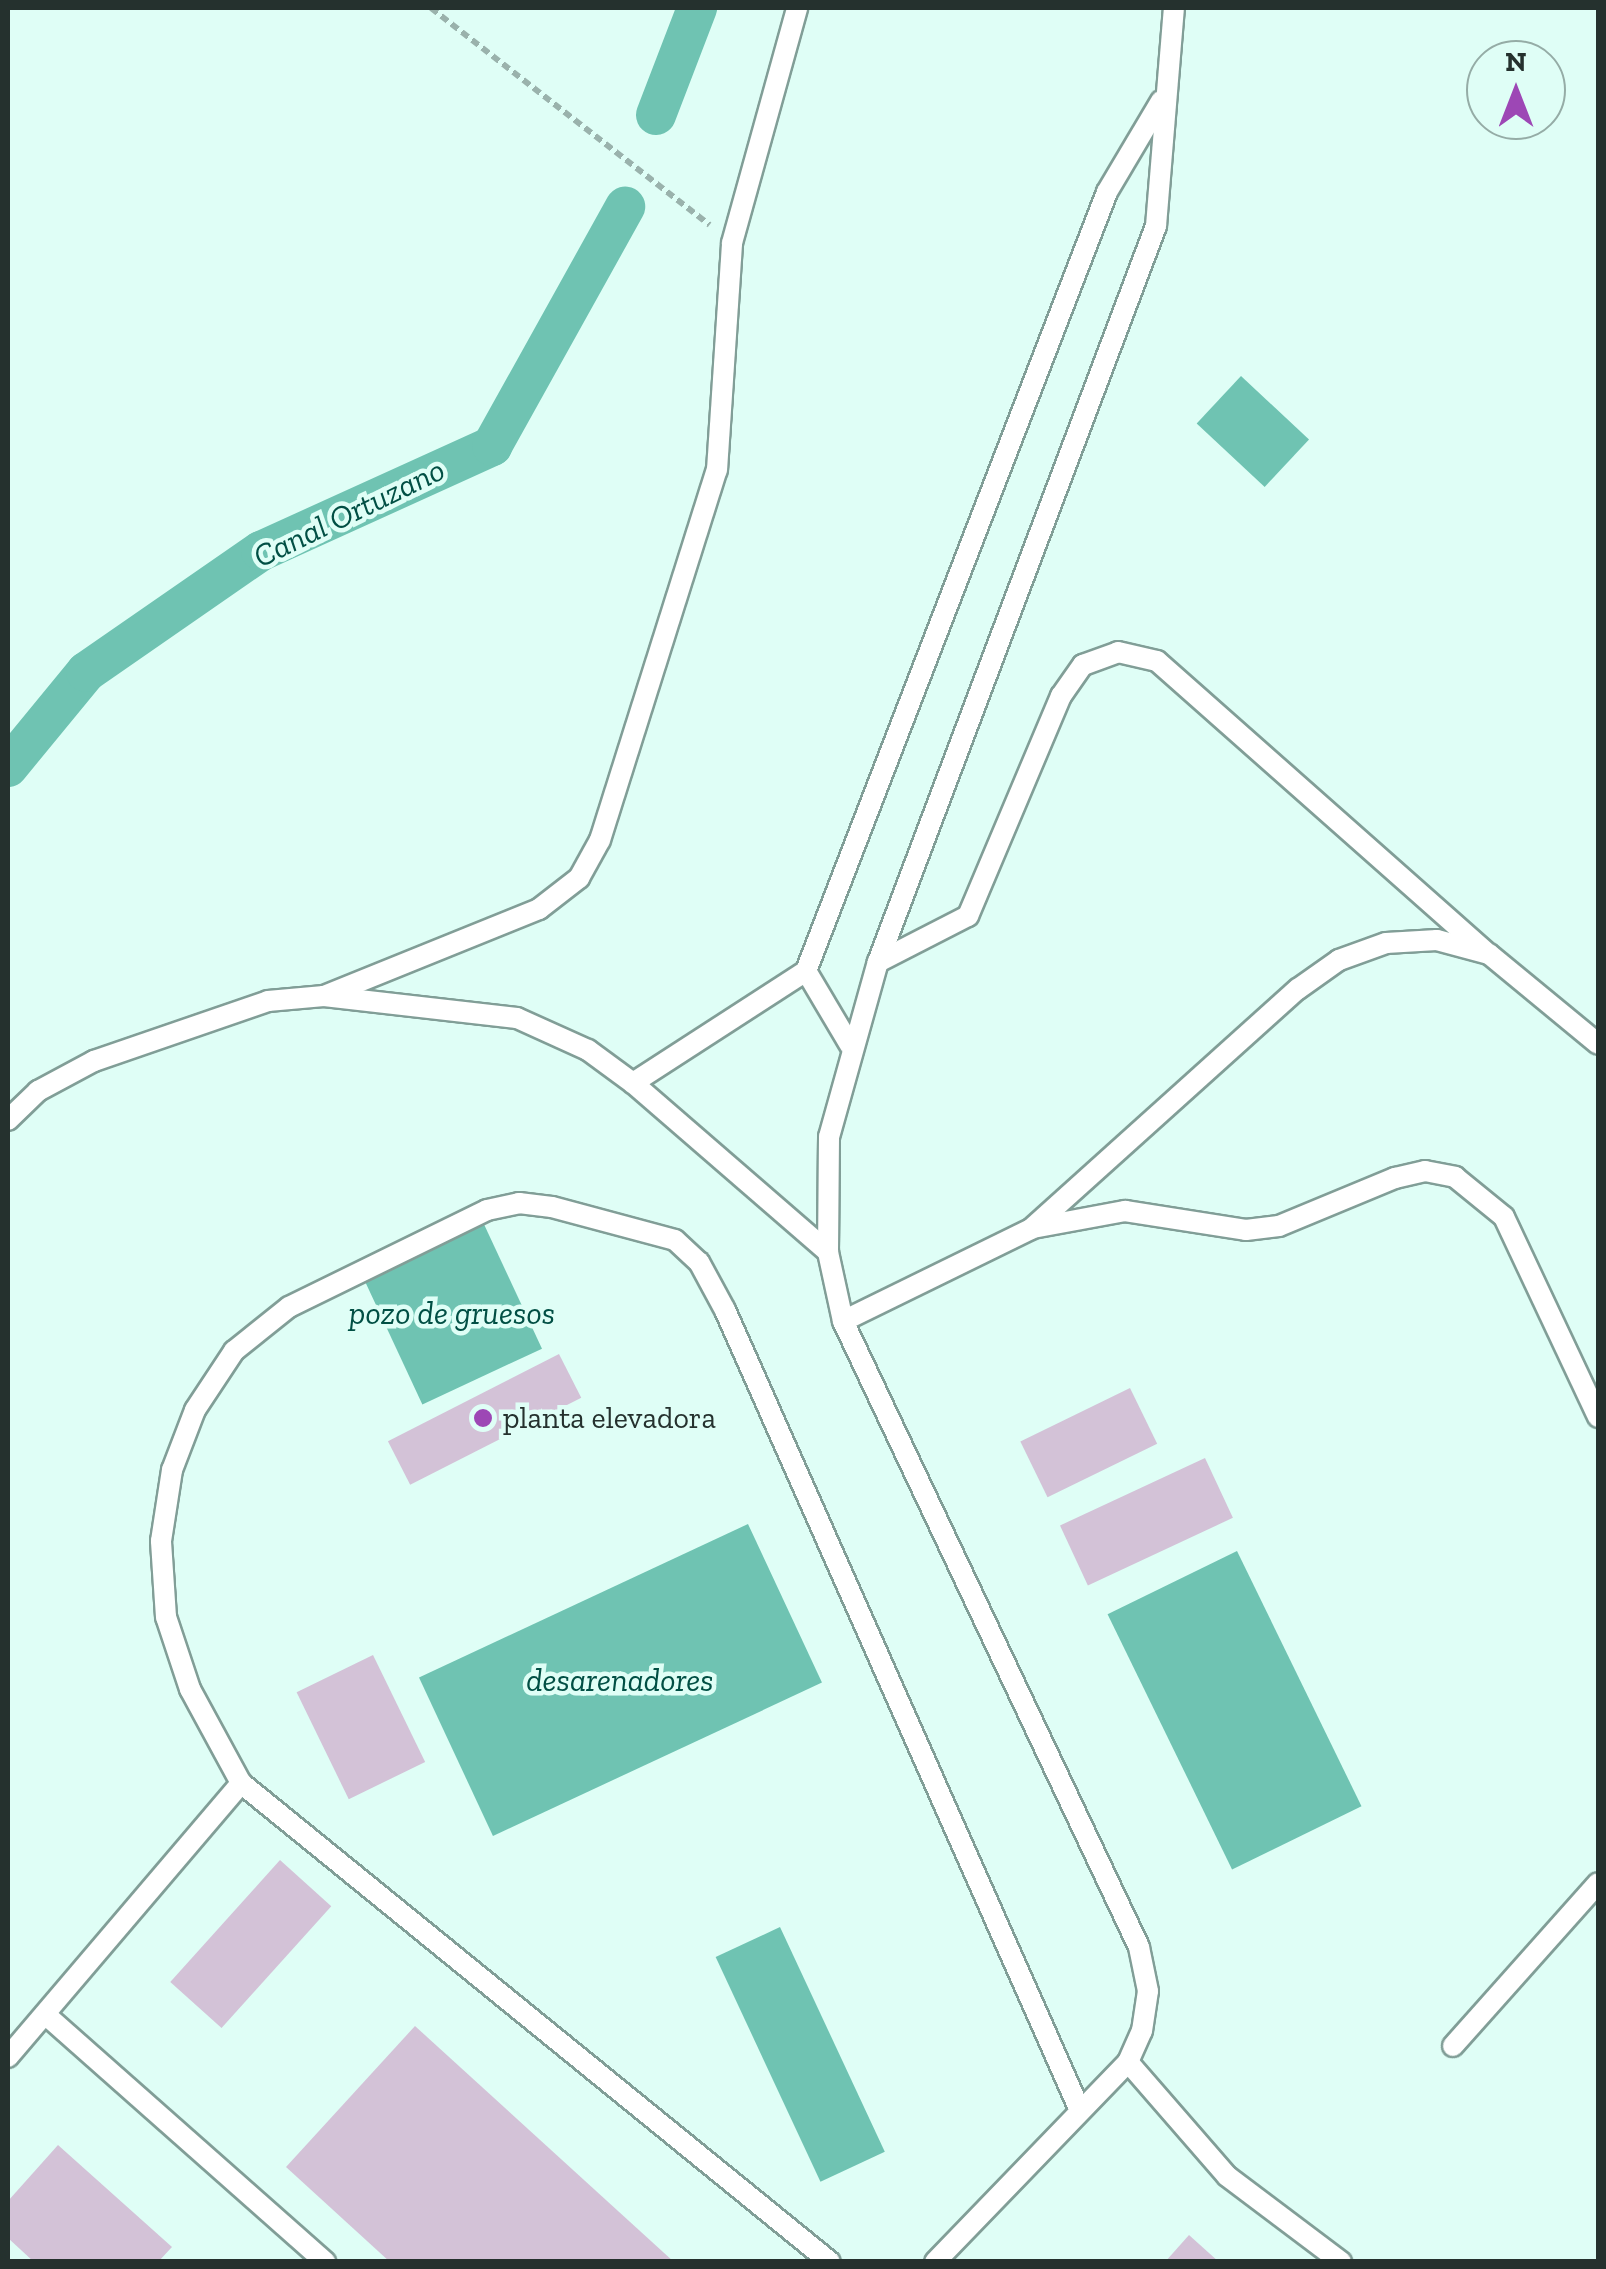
<!DOCTYPE html>
<style>
body{margin:0}
#map{position:relative;width:1606px;height:2269px;overflow:hidden;background:#dffef6;font-family:"Zilla Slab",serif}
div>[style]{position:absolute}
[style*='--x']{left:calc(var(--x)*1px);top:calc(var(--y)*1px);width:calc(var(--w)*1px);rotate:calc(var(--a)*1deg)}
.water>*{inset:0;background:#6fc3b2;transform-origin:0 0}
.canal>*{height:40px;margin:-20px;padding:0 20px;transform-origin:20px;border-radius:20px;background:#6fc3b2}
.building>*{inset:0;background:#d3c2d7;transform-origin:0 0}
.path>*{height:6px;margin-top:-3px;transform-origin:0;background:repeating-linear-gradient(90deg,#9ab2ac 0 8px,transparent 0 13px)}
.roads{filter:drop-shadow(2px 0 #819e97) drop-shadow(-2px 0 #819e97) drop-shadow(0 2px #819e97) drop-shadow(0 -2px #819e97)}
.service>*{height:20px;margin:-10px;padding:0 10px;transform-origin:10px;border-radius:10px;background:#fff}
.dots>*{width:28px;height:28px;translate:-50% -50%;box-sizing:border-box;border:5px solid #dffef6;border-radius:50%}
span{translate:-50% -50%;white-space:nowrap;text-align:center;line-height:1.15;-webkit-text-stroke:9px #dffef6;paint-order:stroke}
.poi-label{font-size:30px;color:#25312e}
.left{translate:0 -50%;text-align:left}
.water-label{font-size:32px;color:#014f44;font-style:italic}
.frame{position:absolute;inset:0;border:10px solid #25312e;pointer-events:none}
.north{position:absolute;left:1466px;top:40px;width:100px;height:100px;box-sizing:border-box;background:#dffef6;border:2px solid #95aca6;border-radius:50%;rotate:0deg;font-size:28px;font-weight:700;line-height:40px;text-align:center;color:#25312e}
.north::after{content:'';display:block;margin:auto;width:35px;height:45px;background:#9d47b5;clip-path:polygon(50% 0,100% 100%,50% 72%,0 100%)}
</style>
<div id="map">
<div class="water">
<i style="left:1241px;top:376px;width:93px;height:65px;rotate:43deg"></i>
<i style="left:482px;top:1220px;width:142px;height:132px;rotate:65deg"></i>
<i style="left:748px;top:1524px;width:175px;height:363px;rotate:65deg"></i>
<i style="left:1237px;top:1551px;width:284px;height:144px;rotate:64deg"></i>
<i style="left:780px;top:1927px;width:248px;height:71px;rotate:65deg"></i>
</div>
<div class="canal">
<i style="--x:656;--y:115;--w:115;--a:-69"></i>
<i style="--x:8;--y:767;--w:123;--a:-50.6"></i>
<i style="--x:86;--y:672;--w:213;--a:-34.7"></i>
<i style="--x:261;--y:551;--w:254;--a:-24.4"></i>
<i style="--x:492;--y:446;--w:274;--a:-60.9"></i>
</div>
<div class="building">
<i style="left:559px;top:1354px;width:49px;height:192px;rotate:63deg"></i>
<i style="left:1130px;top:1388px;width:62px;height:122px;rotate:64deg"></i>
<i style="left:1205px;top:1458px;width:66px;height:160px;rotate:65deg"></i>
<i style="left:373px;top:1655px;width:119px;height:85px;rotate:64deg"></i>
<i style="left:280px;top:1860px;width:69px;height:164px;rotate:42deg"></i>
<i style="clip-path:polygon(415px 2026px,674px 2262px,390px 2262px,286px 2167px)"></i>
<i style="clip-path:polygon(58px 2145px,172px 2247px,158px 2262px,34px 2262px,8px 2238px,8px 2201px)"></i>
<i style="clip-path:polygon(1189px 2235px,1219px 2262px,1165px 2262px)"></i>
</div>
<div class="path">
<i style="--x:431;--y:8;--w:353;--a:37.9"></i>
</div>
<div class="roads">
<div class="service">
<i style="--x:878;--y:962;--w:101;--a:-27.1"></i>
<i style="--x:968;--y:916;--w:239;--a:-67.1"></i>
<i style="--x:1061;--y:696;--w:38;--a:-55"></i>
<i style="--x:1083;--y:665;--w:37;--a:-20"></i>
<i style="--x:1118;--y:652;--w:40;--a:13"></i>
<i style="--x:1157;--y:661;--w:438;--a:41.5"></i>
<i style="--x:324;--y:996;--w:232;--a:-22"></i>
<i style="--x:539;--y:909;--w:51;--a:-37.8"></i>
<i style="--x:579;--y:878;--w:43;--a:-61.1"></i>
<i style="--x:600;--y:840;--w:388;--a:-72.5"></i>
<i style="--x:717;--y:470;--w:227;--a:-86.2"></i>
<i style="--x:732;--y:243;--w:244;--a:-74.5"></i>
<i style="--x:850;--y:1045;--w:86;--a:-120.7"></i>
<i style="--x:806;--y:971;--w:835;--a:-68.87"></i>
<i style="--x:1107;--y:192;--w:106;--a:-59.3"></i>
<i style="--x:633;--y:1083;--w:206;--a:-32.9"></i>
<i style="--x:8;--y:1120;--w:42;--a:-44"></i>
<i style="--x:38;--y:1091;--w:64;--a:-28.2"></i>
<i style="--x:94;--y:1061;--w:184;--a:-19"></i>
<i style="--x:268;--y:1001;--w:56;--a:-5.1"></i>
<i style="--x:324;--y:996;--w:194;--a:6.5"></i>
<i style="--x:517;--y:1018;--w:78;--a:24.3"></i>
<i style="--x:588;--y:1050;--w:56;--a:36.3"></i>
<i style="--x:633;--y:1083;--w:258;--a:40.9"></i>
<i style="--x:1033;--y:1228;--w:94;--a:-10.5"></i>
<i style="--x:1125;--y:1211;--w:122;--a:8.9"></i>
<i style="--x:1246;--y:1230;--w:33;--a:-7"></i>
<i style="--x:1279;--y:1226;--w:126;--a:-22.5"></i>
<i style="--x:1395;--y:1178;--w:31;--a:-13"></i>
<i style="--x:1425;--y:1171;--w:31;--a:11"></i>
<i style="--x:1455;--y:1177;--w:63;--a:39.2"></i>
<i style="--x:1504;--y:1217;--w:221;--a:64.8"></i>
<i style="--x:843;--y:1321;--w:209;--a:-26.1"></i>
<i style="--x:1031;--y:1229;--w:359;--a:-42"></i>
<i style="--x:1298;--y:989;--w:50;--a:-35.3"></i>
<i style="--x:1339;--y:960;--w:50;--a:-19.9"></i>
<i style="--x:1386;--y:943;--w:51;--a:-3.4"></i>
<i style="--x:1437;--y:940;--w:54;--a:15.1"></i>
<i style="--x:1489;--y:954;--w:141;--a:39.5"></i>
<i style="--x:241;--y:1783;--w:107;--a:-118.5"></i>
<i style="--x:190;--y:1689;--w:76;--a:-108.4"></i>
<i style="--x:166;--y:1617;--w:76;--a:-93.8"></i>
<i style="--x:161;--y:1541;--w:72;--a:-81.2"></i>
<i style="--x:172;--y:1470;--w:64;--a:-69"></i>
<i style="--x:195;--y:1410;--w:71;--a:-56.5"></i>
<i style="--x:234;--y:1351;--w:70;--a:-38.7"></i>
<i style="--x:289;--y:1307;--w:220;--a:-26.1"></i>
<i style="--x:487;--y:1210;--w:33;--a:-12"></i>
<i style="--x:519;--y:1203;--w:33;--a:7"></i>
<i style="--x:552;--y:1207;--w:127;--a:15"></i>
<i style="--x:675;--y:1240;--w:33;--a:43"></i>
<i style="--x:699;--y:1262;--w:55;--a:61.6"></i>
<i style="--x:725;--y:1310;--w:873;--a:66.08"></i>
<i style="--x:46;--y:2015;--w:373;--a:41.5"></i>
<i style="--x:1453;--y:2046;--w:218;--a:-48.3"></i>
<i style="--x:8;--y:2057;--w:360;--a:-49.6"></i>
<i style="--x:241;--y:1783;--w:759;--a:39.12"></i>
<i style="--x:1128;--y:2062;--w:151;--a:49"></i>
<i style="--x:1227;--y:2176;--w:143;--a:37"></i>
<i style="--x:935;--y:2262;--w:278;--a:-46"></i>
<i style="--x:1128;--y:2062;--w:34;--a:-66"></i>
<i style="--x:1142;--y:2031;--w:40;--a:-81.5"></i>
<i style="--x:1148;--y:1991;--w:45;--a:-101.6"></i>
<i style="--x:1139;--y:1947;--w:692;--a:-115.31"></i>
<i style="--x:843;--y:1321;--w:71;--a:-102.3"></i>
<i style="--x:828;--y:1252;--w:115;--a:-89.5"></i>
<i style="--x:829;--y:1137;--w:182;--a:-74.4"></i>
<i style="--x:878;--y:962;--w:787;--a:-69.31"></i>
<i style="--x:1156;--y:226;--w:219;--a:-85.3"></i>
</div>
</div>
<div class="dots">
<i style="left:483px;top:1418px;background:#9d47b5"></i>
</div>
<div class="poi-label">
<span class="left" style="left:503px;top:1418px">planta elevadora</span>
</div>
<div class="water-label">
<span style="left:349px;top:513px;rotate:-26deg">Canal Ortuzano</span>
<span style="left:452px;top:1313px">pozo de gruesos</span>
<span style="left:620px;top:1680px">desarenadores</span>
</div>
<div class="frame"></div>
<div class="north">N</div>
</div>
